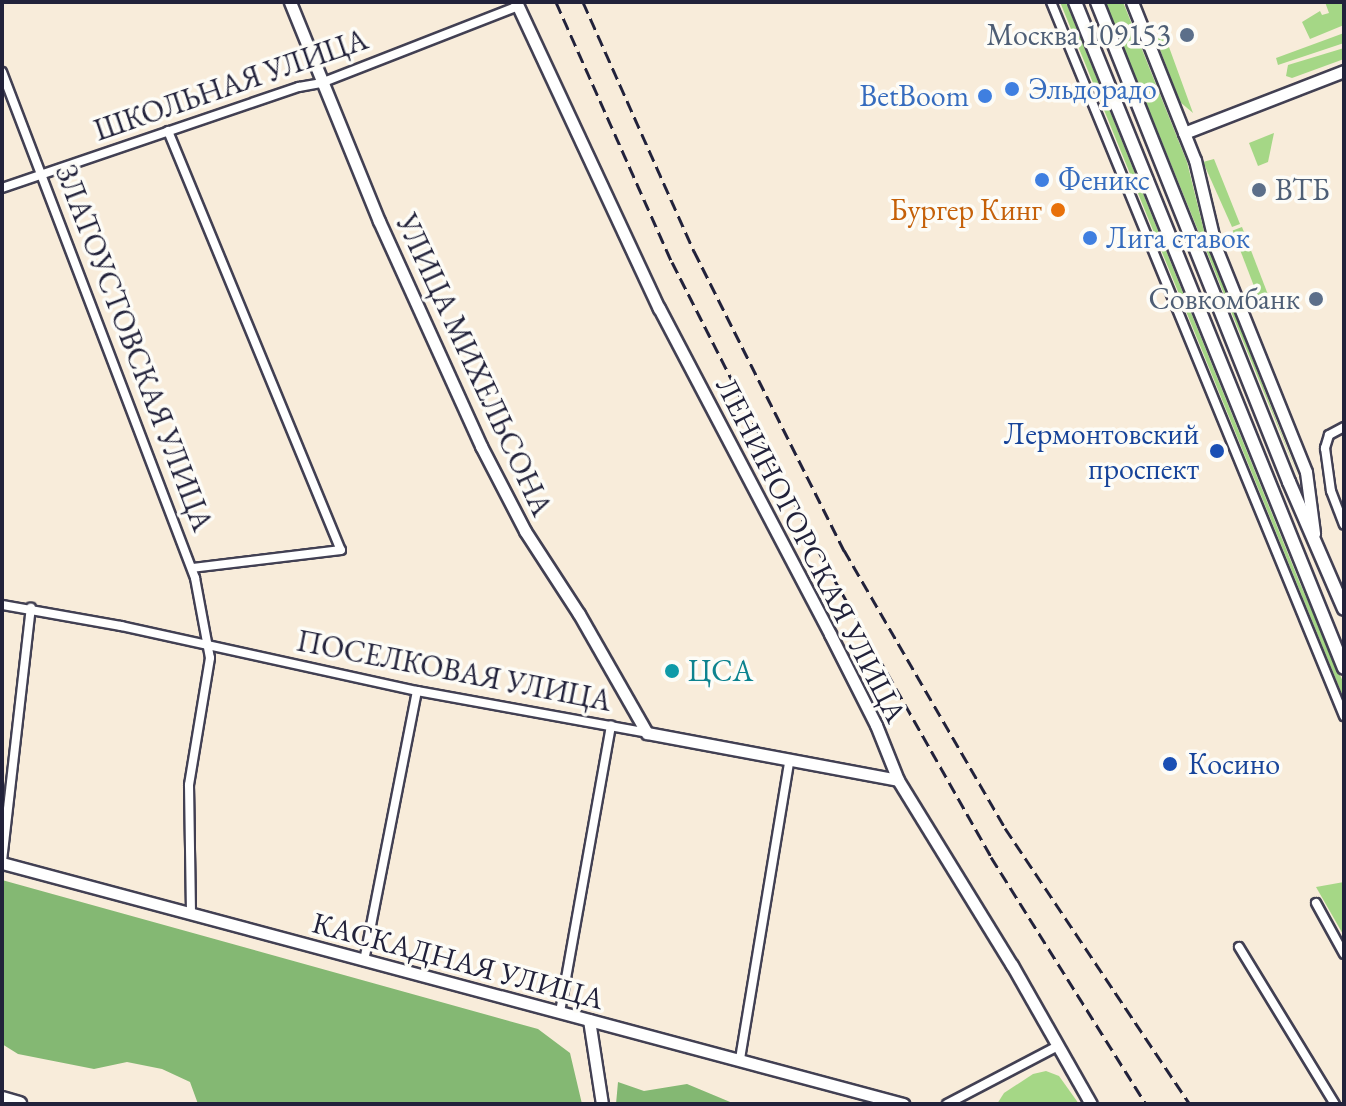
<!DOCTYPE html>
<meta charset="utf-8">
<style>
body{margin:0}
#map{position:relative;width:1346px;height:1106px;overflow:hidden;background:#f8ecda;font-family:"EB Garamond",serif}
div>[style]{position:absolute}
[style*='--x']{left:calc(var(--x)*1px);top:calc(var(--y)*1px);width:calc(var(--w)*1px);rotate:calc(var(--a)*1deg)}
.green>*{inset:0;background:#a5d786;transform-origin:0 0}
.forest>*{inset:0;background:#84b873}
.roads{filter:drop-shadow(2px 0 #424053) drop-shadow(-2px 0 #424053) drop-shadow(0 2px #424053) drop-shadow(0 -2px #424053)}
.street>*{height:8px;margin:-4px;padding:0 4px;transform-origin:4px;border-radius:4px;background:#fff}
.secondary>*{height:11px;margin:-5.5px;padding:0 5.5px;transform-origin:5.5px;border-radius:5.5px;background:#fff}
.primary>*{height:12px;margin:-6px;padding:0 6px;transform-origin:6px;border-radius:6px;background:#fff}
.highway>*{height:14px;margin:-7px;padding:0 7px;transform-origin:7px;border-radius:7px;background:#fff}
.rail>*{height:3px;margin-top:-1.5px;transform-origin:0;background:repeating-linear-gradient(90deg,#22223b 0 12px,transparent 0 18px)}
.dots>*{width:22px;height:22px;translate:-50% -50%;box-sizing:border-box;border:4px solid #fdfcf7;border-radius:50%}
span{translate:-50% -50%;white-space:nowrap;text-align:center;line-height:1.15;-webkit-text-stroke:7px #fdfcf7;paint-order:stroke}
.service-label{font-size:30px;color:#4e5e75}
.right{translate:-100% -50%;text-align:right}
.left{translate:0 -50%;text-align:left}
.street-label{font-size:30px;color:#22223b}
.shop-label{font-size:30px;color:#366cbe}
.food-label{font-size:30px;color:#c56008}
.transit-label{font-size:30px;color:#164399}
.culture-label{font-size:30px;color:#0d838f}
.frame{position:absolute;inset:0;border:4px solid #22223b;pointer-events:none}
</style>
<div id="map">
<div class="green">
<i style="clip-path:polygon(1060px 2px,1066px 2px,1299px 581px,1344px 684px,1344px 699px)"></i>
<i style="clip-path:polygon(1105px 2px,1123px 2px,1187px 162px,1207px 243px,1300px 481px)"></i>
<i style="clip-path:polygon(1325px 2px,1344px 2px,1344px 25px,1310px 39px,1302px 22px,1320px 11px,1322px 15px,1329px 13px)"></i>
<i style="clip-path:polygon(1344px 33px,1344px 43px,1278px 65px,1276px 58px)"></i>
<i style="clip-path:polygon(1165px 35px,1165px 36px,1193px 113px,1180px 102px,1156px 39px)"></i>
<i style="clip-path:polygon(1344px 48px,1344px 59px,1292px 78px,1286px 76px,1288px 65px)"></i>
<i style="clip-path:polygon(1274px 133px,1268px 162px,1258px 166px,1249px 143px)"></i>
<i style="clip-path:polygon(1214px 159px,1240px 224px,1232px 227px,1203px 162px)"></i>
<i style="left:1242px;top:227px;width:74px;height:10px;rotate:69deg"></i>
<i style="clip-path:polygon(1344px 882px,1344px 936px,1316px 887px)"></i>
<i style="clip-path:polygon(1046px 1071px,1059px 1076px,1079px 1104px,997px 1104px,1004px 1093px,1033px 1074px)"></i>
</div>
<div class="forest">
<i style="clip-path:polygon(2px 880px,538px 1029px,570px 1053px,582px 1104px,198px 1104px,190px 1082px,162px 1069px,127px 1062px,94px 1069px,18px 1054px,2px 1044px)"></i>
<i style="clip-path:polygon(618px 1082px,644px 1091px,687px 1084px,735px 1104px,616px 1104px)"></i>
</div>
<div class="roads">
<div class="street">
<i style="--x:1051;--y:2;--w:772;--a:67.69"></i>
<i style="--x:2;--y:72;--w:542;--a:69.12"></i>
<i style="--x:195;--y:578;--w:81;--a:79.4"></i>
<i style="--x:210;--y:658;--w:129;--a:99.4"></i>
<i style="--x:189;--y:785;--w:129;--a:89.1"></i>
<i style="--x:168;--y:131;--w:453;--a:67.6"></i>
<i style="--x:341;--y:550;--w:149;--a:173.1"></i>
<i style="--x:2;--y:188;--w:314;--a:-18.8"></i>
<i style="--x:299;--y:87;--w:22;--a:-10"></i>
<i style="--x:321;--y:83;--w:212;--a:-21.3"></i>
<i style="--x:1344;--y:427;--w:17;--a:152"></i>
<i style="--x:1329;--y:435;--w:14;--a:107"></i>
<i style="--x:1325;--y:448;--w:43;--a:82.1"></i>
<i style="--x:1331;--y:491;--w:36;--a:69"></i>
<i style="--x:2;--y:605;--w:121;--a:10"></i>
<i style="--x:121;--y:626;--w:303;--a:12.4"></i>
<i style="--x:417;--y:691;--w:234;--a:10.3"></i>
<i style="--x:2;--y:861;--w:255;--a:-83.5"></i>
<i style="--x:1316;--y:903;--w:58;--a:61.2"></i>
<i style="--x:1239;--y:947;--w:184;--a:58.6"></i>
<i style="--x:364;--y:961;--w:275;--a:-78.9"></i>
<i style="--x:560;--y:1012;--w:291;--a:-79.9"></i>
<i style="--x:740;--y:1059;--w:301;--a:-80.6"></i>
<i style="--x:947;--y:1104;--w:123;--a:-27.6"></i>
</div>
<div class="secondary">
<i style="--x:290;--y:2;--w:236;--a:67.9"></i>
<i style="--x:379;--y:221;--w:247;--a:65.6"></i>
<i style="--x:481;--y:446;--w:96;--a:62.6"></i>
<i style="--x:525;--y:531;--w:99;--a:57"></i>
<i style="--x:579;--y:614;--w:137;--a:60.3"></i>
<i style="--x:647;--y:733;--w:255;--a:10.6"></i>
<i style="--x:516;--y:2;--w:338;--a:65"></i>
<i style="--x:659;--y:308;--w:368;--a:62.3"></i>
<i style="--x:830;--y:634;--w:102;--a:63.2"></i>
<i style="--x:876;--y:725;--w:59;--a:68.2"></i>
<i style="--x:898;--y:780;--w:217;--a:58.4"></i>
<i style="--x:1012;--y:965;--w:160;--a:60.4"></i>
<i style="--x:1132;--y:2;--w:170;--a:68.3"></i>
<i style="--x:1195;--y:160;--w:90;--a:76.6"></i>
<i style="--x:1216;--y:248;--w:241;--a:68.1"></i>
<i style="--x:1306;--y:472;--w:62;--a:82.5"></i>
<i style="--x:1184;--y:133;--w:172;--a:-21.2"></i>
<i style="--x:2;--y:863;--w:933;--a:14.97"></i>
<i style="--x:589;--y:1020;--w:85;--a:81.2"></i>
</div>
<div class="primary">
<i style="--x:1075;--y:2;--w:718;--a:68.01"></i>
<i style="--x:1097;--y:2;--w:517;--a:68.2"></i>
<i style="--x:1289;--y:482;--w:138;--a:66.6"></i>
</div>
<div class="highway">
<i style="--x:2;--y:1099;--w:18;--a:16"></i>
</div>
</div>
<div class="rail">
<i style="--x:556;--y:2;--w:285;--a:66"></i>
<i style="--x:672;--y:262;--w:338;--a:63.1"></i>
<i style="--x:825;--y:563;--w:338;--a:60.5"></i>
<i style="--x:991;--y:857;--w:292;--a:57.9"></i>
<i style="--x:583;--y:2;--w:273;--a:66"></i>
<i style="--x:694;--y:251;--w:335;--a:63.4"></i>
<i style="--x:844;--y:550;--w:321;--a:59.9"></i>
<i style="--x:1005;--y:828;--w:332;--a:56.2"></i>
</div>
<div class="dots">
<i style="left:1187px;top:35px;background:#5c6f8a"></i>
<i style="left:1012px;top:89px;background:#3f7fe0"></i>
<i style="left:985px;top:96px;background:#3f7fe0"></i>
<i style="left:1042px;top:180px;background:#3f7fe0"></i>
<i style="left:1259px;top:190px;background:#5c6f8a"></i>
<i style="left:1058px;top:210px;background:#e8710a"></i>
<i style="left:1090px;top:238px;background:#3f7fe0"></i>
<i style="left:1316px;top:299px;background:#5c6f8a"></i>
<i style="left:1217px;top:451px;background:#1a4fb4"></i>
<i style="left:672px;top:671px;background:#0f9aa8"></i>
<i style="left:1170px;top:764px;background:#1a4fb4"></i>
</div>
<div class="service-label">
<span class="right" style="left:1171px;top:35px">Москва 109153</span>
<span class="left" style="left:1275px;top:190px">ВТБ</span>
<span class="right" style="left:1300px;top:299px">Совкомбанк</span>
</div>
<div class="street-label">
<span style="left:231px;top:85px;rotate:-19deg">ШКОЛЬНАЯ УЛИЦА</span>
<span style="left:134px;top:348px;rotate:69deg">ЗЛАТОУСТОВСКАЯ УЛИЦА</span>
<span style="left:474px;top:365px;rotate:65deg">УЛИЦА МИХЕЛЬСОНА</span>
<span style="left:811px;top:550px;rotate:63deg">ЛЕНИНОГОРСКАЯ УЛИЦА</span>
<span style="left:454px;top:671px;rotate:11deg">ПОСЕЛКОВАЯ УЛИЦА</span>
<span style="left:458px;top:961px;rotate:15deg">КАСКАДНАЯ УЛИЦА</span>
</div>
<div class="shop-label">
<span class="left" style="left:1028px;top:89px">Эльдорадо</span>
<span class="right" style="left:969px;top:96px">BetBoom</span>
<span class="left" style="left:1058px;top:180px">Феникс</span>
<span class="left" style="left:1106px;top:238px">Лига ставок</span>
</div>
<div class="food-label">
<span class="right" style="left:1042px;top:210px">Бургер Кинг</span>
</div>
<div class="transit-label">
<span class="right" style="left:1199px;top:451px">Лермонтовский<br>проспект</span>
<span class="left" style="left:1188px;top:764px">Косино</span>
</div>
<div class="culture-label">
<span class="left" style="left:688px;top:671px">ЦСА</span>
</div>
<div class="frame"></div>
</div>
